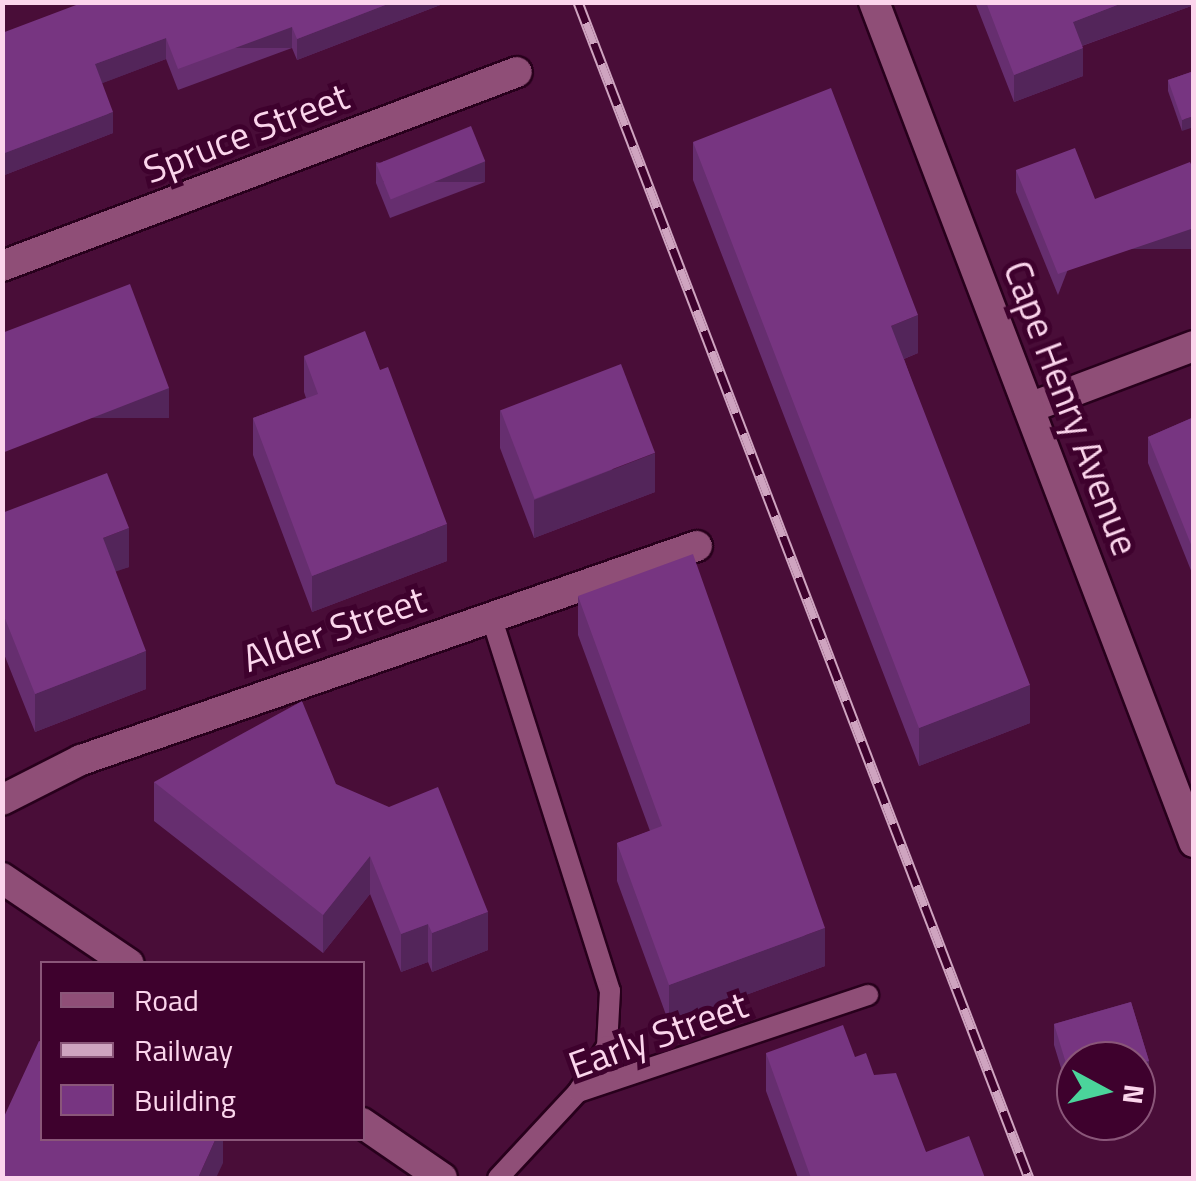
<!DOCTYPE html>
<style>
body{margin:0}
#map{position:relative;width:1196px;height:1181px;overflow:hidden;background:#490d38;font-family:"Titillium Web",sans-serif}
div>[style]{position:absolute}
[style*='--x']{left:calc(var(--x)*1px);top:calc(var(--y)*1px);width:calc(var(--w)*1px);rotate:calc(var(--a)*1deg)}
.roads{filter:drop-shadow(2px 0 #28001c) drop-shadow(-2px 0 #28001c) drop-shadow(0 2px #28001c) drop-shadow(0 -2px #28001c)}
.lane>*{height:20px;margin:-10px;padding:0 10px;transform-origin:10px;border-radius:10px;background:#8f4e77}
.street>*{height:30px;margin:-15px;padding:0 15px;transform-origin:15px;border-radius:15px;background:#8f4e77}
.secondary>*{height:30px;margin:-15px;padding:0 15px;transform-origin:15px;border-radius:15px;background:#8f4e77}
.rail>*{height:11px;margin-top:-5.5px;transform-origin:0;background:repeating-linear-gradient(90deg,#3e012d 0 22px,#cfa4c0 0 44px);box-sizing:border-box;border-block:2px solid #cfa4c0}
.wall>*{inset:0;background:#662e6f}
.shaded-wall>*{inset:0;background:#53255a;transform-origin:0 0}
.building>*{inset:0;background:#773581;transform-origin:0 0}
span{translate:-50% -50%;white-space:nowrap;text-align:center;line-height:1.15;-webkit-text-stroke:10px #3e012d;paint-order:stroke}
.street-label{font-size:38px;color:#fbd5ec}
.frame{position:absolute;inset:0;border:5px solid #fbd5ec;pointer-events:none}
.legend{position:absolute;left:40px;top:961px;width:325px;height:180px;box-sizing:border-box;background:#3e012d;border:2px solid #8a5679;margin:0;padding:12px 18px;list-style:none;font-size:30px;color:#fbd5ec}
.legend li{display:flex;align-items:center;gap:20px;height:50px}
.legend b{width:50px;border:2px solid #8a5679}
.north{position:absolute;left:1056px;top:1041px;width:100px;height:100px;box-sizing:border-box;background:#3e012d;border:2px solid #8a5679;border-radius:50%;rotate:97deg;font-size:28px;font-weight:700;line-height:40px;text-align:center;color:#fbd5ec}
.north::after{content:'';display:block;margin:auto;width:35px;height:45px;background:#4bd49b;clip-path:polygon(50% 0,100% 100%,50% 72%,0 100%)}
</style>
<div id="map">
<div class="roads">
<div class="lane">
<i style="--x:491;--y:616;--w:393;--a:72.4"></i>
<i style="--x:610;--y:991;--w:55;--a:93.1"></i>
<i style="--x:607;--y:1046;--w:54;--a:122.2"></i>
<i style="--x:498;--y:1178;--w:117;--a:-47.1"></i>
<i style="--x:578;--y:1092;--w:306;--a:-18.5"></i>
</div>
<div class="street">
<i style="--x:2;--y:266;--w:550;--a:-20.64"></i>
<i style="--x:1029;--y:408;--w:176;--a:-20.6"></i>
<i style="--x:2;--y:800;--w:89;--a:-26.9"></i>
<i style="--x:81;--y:760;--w:652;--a:-19.16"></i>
</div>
<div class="secondary">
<i style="--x:874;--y:2;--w:899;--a:69.15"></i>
<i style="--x:2;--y:878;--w:153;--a:34.1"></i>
<i style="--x:362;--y:1123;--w:97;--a:34.5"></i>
</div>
</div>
<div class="rail">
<i style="--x:578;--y:2;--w:1260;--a:69.02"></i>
</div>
<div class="wall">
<i style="clip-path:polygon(175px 2px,448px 2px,297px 60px,292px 48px,178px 90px,166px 59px,102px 83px,113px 133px,2px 176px,2px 33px)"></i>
<i style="clip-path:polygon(975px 2px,1194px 2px,1194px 5px,1082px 46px,1083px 76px,1014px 102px)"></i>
<i style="clip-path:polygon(1194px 71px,1182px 131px,1168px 91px,1168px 80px)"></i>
<i style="clip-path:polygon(693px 142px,918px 353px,904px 359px,1030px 723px,919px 766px,693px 180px)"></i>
<i style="clip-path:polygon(376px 162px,485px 182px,390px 218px,376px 183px)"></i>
<i style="clip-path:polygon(1016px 170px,1095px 199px,1058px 295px,1016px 192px)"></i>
<i style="clip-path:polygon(304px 356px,447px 561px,312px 612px,253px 455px,253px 418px,306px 398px,304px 392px)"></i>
<i style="clip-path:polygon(500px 410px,655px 492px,534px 538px,500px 448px)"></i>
<i style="clip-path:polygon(1194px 417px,1194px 578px,1148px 463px,1148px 437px)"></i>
<i style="clip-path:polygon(2px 513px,129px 567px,115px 571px,146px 689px,35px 732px,2px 649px)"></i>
<i style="clip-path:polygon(578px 596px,825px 966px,669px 1023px,617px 881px,617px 843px,650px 831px,578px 635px)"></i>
<i style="clip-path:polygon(154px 782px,336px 784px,488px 950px,432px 972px,428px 962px,401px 972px,370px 894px,323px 953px,154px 821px)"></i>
<i style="clip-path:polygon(1131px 1002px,1149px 1061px,1149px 1082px,1136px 1086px,1136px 1061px,1076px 1061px,1076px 1103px,1072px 1104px,1054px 1045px,1054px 1024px)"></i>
<i style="clip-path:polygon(766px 1053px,855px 1057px,874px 1075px,926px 1152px,985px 1178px,798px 1178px,766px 1091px)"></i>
</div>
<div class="shaded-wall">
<i style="clip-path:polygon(393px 2px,448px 2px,297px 60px,297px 39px)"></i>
<i style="clip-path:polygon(1125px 2px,1194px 2px,1194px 5px,1073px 49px,1073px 22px)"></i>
<i style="left:292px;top:27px;width:21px;height:121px;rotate:90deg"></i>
<i style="clip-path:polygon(166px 38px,166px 59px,95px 86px,95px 64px)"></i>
<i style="clip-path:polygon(1083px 48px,1083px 76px,1014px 102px,1014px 75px)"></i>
<i style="clip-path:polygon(113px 112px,113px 133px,2px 176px,2px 154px)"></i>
<i style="clip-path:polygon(1194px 116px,1194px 127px,1182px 131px,1182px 120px)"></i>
<i style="left:485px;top:161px;width:21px;height:102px;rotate:90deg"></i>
<i style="left:1194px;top:228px;width:21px;height:144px;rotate:90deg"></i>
<i style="clip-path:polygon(918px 315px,918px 353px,891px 364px,891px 326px)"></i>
<i style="left:169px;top:388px;width:30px;height:179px;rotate:90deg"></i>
<i style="clip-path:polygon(655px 453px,655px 492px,534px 538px,534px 500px)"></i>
<i style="clip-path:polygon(447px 524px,447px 561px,312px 612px,312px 576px)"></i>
<i style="clip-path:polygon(129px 528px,129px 567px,103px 576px,103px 538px)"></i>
<i style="clip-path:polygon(146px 651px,146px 689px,35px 732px,35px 694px)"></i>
<i style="clip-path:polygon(1030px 685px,1030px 723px,919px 766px,919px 728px)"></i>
<i style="clip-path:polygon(370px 856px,370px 894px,323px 953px,323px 915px)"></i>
<i style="clip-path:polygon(488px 912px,488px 950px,432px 972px,432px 933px)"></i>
<i style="clip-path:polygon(428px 924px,428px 962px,401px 972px,401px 934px)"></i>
<i style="clip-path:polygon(825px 928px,825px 966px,669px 1023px,669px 985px)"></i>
<i style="clip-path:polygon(1149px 1061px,1149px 1082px,1136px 1086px,1136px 1064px)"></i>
<i style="left:1076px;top:1081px;width:22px;height:4px;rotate:90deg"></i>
<i style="clip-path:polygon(216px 1138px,223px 1138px,223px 1163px,216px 1178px,198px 1178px)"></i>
</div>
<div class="building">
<i style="clip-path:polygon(84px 2px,171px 2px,171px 4px,175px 2px,393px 2px,297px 39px,292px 27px,178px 69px,166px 38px,95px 64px,113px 112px,2px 154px,2px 33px)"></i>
<i style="clip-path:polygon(986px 2px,1125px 2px,1073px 22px,1083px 48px,1014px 75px)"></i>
<i style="clip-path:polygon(1194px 71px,1194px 116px,1182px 120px,1168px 80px)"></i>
<i style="clip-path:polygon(831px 88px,918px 315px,891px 326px,1030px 685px,919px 728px,693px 142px)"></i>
<i style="left:471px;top:126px;width:38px;height:102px;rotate:68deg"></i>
<i style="clip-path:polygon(1075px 148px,1095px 199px,1190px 162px,1194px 171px,1194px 228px,1058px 274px,1016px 170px)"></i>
<i style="clip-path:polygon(130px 284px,169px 388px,2px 453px,2px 333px)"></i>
<i style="clip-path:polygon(365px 331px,380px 370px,388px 367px,447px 524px,312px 576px,253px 418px,318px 394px,304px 356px)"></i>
<i style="left:621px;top:364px;width:95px;height:129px;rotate:69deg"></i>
<i style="clip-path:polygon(1194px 417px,1194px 552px,1148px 437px)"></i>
<i style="clip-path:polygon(107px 473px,129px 528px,103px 538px,146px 651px,35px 694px,2px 611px,2px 513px)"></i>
<i style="clip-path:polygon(693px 554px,825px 928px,669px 985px,617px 843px,662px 826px,578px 596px)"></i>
<i style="clip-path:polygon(302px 701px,336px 784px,389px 807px,438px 787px,488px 912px,432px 933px,428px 924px,401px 934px,370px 856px,323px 915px,154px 782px)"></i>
<i style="clip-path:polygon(1131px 1002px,1149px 1061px,1136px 1064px,1136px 1061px,1076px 1061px,1076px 1081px,1072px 1083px,1054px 1024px)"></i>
<i style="clip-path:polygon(843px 1025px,855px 1057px,866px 1053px,874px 1075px,896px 1073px,926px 1152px,969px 1136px,985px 1178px,811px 1178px,766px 1053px)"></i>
<i style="clip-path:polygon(39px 1041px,42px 1042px,42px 1138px,216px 1138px,198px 1178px,2px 1178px,2px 1121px)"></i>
</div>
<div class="street-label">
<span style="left:246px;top:133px;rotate:-21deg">Spruce Street</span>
<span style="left:1071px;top:408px;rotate:69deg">Cape Henry Avenue</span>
<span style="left:334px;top:629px;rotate:-19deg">Alder Street</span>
<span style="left:658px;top:1035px;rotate:-20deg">Early Street</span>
</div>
<div class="frame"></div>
<ul class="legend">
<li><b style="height:12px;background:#8f4e77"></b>Road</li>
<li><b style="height:12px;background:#cfa4c0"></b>Railway</li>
<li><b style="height:28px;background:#773581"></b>Building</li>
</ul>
<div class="north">N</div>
</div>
